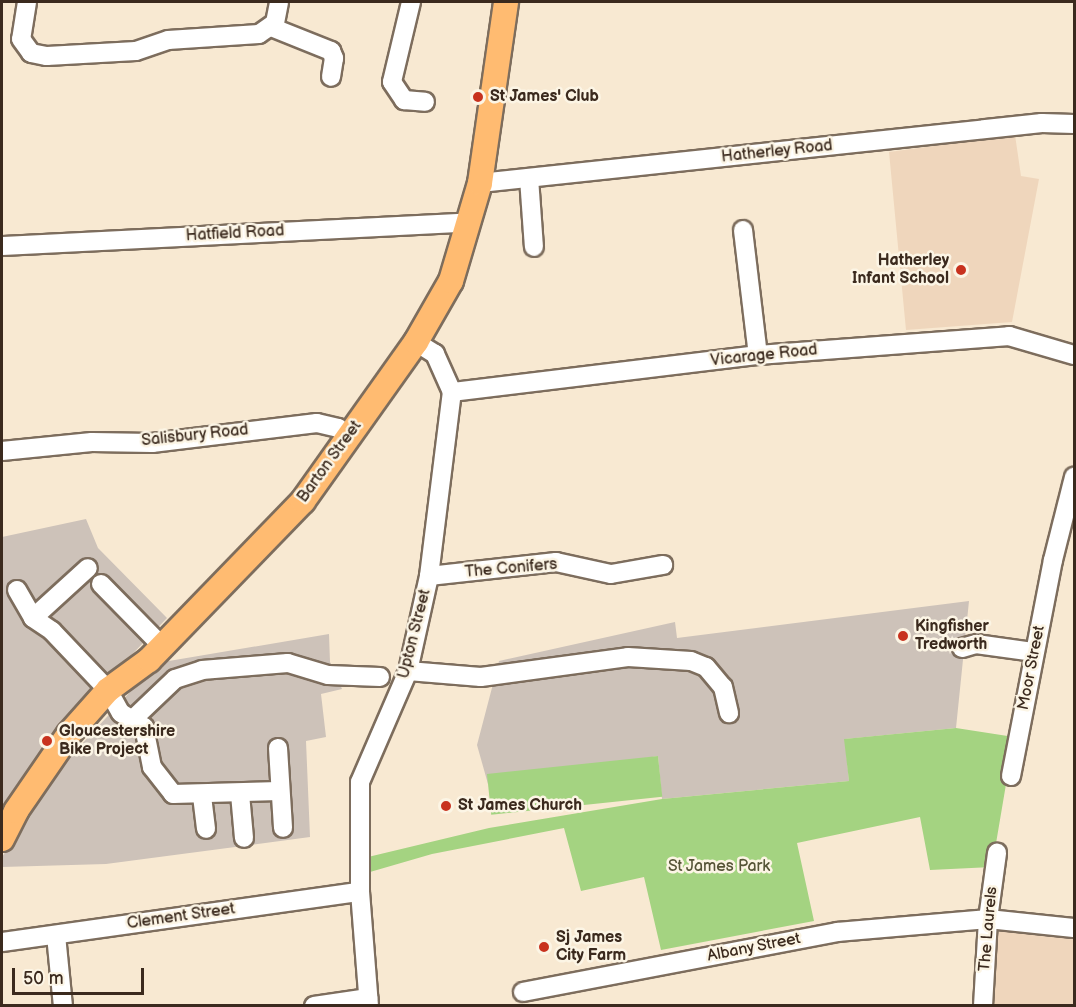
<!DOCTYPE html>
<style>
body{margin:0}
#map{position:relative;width:1076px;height:1007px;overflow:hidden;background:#f8e9d2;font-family:"Balsamiq Sans",sans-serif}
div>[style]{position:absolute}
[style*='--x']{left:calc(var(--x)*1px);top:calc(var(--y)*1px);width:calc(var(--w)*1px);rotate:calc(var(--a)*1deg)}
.built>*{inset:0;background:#efd6bc}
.industrial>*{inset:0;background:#cdc2b9}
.green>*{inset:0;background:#a4d381;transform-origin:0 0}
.roads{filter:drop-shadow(2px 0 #7d6d5d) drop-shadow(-2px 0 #7d6d5d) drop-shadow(0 2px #7d6d5d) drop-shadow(0 -2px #7d6d5d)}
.minor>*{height:18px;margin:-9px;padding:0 9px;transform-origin:9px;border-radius:9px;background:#fff}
.major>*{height:24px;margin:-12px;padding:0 12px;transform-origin:12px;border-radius:12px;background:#ffbb71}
.dots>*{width:16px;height:16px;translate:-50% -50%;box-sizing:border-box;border:3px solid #fcf5e5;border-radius:50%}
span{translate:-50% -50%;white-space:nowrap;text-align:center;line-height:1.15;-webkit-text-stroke:5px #fcf5e5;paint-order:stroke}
.poi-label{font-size:16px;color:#3b2a1e;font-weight:700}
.left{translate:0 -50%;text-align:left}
.right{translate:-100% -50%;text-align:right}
.street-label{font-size:16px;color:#3b2a1e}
.park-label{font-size:16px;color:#555437}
.frame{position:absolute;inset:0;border:3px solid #3b2a1e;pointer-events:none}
.scale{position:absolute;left:12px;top:968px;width:132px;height:27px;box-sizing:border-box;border:3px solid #3b2a1e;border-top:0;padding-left:8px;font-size:18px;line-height:21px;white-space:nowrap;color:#3b2a1e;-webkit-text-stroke:4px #fcf5e5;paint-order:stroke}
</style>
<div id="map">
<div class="built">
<i style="clip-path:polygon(1015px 135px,1021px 176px,1039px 179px,1012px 322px,906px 330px,889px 152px)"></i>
<i style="clip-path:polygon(988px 919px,1074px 928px,1074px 1005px,983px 1006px)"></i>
</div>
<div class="industrial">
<i style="clip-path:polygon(86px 519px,98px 548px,167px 618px,96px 692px,2px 817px,2px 537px)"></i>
<i style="clip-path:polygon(969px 601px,956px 728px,845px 739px,849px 781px,662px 799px,658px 756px,488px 784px,477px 745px,499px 661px,675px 622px,677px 638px)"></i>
<i style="clip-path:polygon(329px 634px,330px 662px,342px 689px,321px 694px,326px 737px,306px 741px,310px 837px,106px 864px,2px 867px,2px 857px,66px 761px,157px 663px)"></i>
</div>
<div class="green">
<i style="clip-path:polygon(956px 728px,1014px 737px,992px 867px,930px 870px,920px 817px,797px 843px,814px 921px,661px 950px,644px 877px,581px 891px,564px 828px,432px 854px,370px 872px,368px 857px,489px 828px,662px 799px,849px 781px,844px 739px)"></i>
<i style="left:658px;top:756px;width:41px;height:172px;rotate:84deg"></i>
</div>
<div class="roads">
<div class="minor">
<i style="--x:27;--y:2;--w:37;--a:99"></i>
<i style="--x:21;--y:39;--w:17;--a:54"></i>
<i style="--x:31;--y:53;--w:16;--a:11"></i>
<i style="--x:47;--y:56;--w:89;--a:-3.2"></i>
<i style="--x:136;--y:51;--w:34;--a:-19"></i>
<i style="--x:168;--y:40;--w:91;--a:-3.8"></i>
<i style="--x:259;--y:34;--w:19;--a:-35"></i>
<i style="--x:275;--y:23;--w:21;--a:-79"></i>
<i style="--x:411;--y:2;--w:82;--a:103.4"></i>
<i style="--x:392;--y:82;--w:22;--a:56"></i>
<i style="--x:404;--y:100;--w:21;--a:5"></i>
<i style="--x:271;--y:27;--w:65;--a:21.8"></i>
<i style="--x:331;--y:51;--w:8;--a:67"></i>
<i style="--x:334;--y:58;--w:19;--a:99"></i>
<i style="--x:529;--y:178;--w:69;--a:85.9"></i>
<i style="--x:480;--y:183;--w:565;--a:-6.09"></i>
<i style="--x:1042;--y:123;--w:32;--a:2"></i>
<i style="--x:743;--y:230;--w:126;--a:83.2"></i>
<i style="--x:2;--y:246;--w:467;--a:-2.9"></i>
<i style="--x:452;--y:392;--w:308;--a:-6.9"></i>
<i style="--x:758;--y:355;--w:252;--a:-4.3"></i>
<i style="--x:1009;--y:336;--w:68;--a:16.3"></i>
<i style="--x:2;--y:451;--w:90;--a:-5.7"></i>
<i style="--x:92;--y:442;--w:60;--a:1"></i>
<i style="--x:152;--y:443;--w:166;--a:-6.9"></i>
<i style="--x:317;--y:423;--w:22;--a:13"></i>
<i style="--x:338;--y:428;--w:14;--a:39"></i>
<i style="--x:429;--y:576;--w:128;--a:-6.3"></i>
<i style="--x:556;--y:562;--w:56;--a:12.3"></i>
<i style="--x:611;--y:574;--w:53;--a:-9.8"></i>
<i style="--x:101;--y:584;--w:87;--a:45.5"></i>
<i style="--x:17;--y:590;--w:32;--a:60"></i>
<i style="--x:33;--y:618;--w:23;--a:34"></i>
<i style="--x:52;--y:631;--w:81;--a:46.5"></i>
<i style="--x:108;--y:690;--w:26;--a:61"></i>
<i style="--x:121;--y:713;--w:27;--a:31"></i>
<i style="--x:144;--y:727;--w:41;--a:78.7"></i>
<i style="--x:152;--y:767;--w:34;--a:52"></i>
<i style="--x:173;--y:794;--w:106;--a:-1.6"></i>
<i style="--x:33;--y:618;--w:74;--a:-42.3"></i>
<i style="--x:962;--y:648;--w:15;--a:-16"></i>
<i style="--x:976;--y:644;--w:59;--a:7.9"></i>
<i style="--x:408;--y:671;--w:73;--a:4.7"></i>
<i style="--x:481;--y:677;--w:148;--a:-7.7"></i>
<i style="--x:628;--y:657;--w:63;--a:3.6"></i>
<i style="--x:691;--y:661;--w:16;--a:22"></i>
<i style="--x:706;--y:667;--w:26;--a:50"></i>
<i style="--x:723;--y:687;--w:27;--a:77"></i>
<i style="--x:132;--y:720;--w:59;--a:-43.6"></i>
<i style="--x:175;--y:679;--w:28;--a:-18"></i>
<i style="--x:202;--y:670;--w:86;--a:-4.7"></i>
<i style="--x:288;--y:663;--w:42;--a:16.7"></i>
<i style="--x:328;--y:675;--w:52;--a:2.2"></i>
<i style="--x:278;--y:748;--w:80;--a:86.4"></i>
<i style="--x:1011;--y:776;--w:220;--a:-79"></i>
<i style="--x:1053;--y:560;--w:86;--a:-75.8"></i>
<i style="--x:240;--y:794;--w:44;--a:84.8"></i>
<i style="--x:202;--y:796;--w:33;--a:83"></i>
<i style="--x:56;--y:935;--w:71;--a:84.4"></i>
<i style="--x:2;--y:942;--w:361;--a:-8"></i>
<i style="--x:523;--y:992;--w:320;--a:-10.8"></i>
<i style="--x:837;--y:932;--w:152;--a:-4.9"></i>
<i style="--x:988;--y:919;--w:86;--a:6"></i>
<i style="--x:314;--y:1006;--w:55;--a:-8.4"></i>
<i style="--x:369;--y:1006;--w:114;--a:-94.5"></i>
<i style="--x:360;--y:892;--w:110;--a:-90"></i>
<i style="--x:360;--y:782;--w:121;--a:-66.6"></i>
<i style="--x:408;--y:671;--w:97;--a:-77.5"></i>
<i style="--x:429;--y:576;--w:185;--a:-82.9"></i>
<i style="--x:452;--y:392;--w:42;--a:-114.1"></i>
<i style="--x:435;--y:354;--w:22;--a:-148"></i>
<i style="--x:983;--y:1006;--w:87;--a:-86.7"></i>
<i style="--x:988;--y:919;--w:67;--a:-82.2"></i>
</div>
<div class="major">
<i style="--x:2;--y:839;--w:31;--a:-63"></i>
<i style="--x:16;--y:811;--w:93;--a:-55.5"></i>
<i style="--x:69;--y:734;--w:59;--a:-48.4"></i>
<i style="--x:108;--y:690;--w:51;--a:-36.2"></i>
<i style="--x:149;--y:660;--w:221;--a:-45.9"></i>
<i style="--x:303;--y:501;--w:195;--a:-54.6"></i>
<i style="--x:416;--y:342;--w:70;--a:-60.2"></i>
<i style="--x:451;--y:281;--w:102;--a:-73.5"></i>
<i style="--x:480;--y:183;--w:183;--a:-81.8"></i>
</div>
</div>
<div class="dots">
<i style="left:478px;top:97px;background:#c8321e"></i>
<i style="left:961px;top:270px;background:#c8321e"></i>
<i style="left:903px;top:636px;background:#c8321e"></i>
<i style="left:47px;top:741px;background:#c8321e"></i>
<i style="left:446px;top:806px;background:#c8321e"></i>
<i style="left:544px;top:947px;background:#c8321e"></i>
</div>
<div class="poi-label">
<span class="left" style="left:490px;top:97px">St James' Club</span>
<span class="right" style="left:949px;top:270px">Hatherley<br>Infant School</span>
<span class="left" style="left:915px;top:636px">Kingfisher<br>Tredworth</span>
<span class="left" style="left:59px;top:741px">Gloucestershire<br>Bike Project</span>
<span class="left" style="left:458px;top:806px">St James Church</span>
<span class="left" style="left:556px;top:947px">Sj James<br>City Farm</span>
</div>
<div class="street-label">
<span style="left:777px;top:152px;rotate:-6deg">Hatherley Road</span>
<span style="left:235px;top:234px;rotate:-3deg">Hatfield Road</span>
<span style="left:764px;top:356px;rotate:-6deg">Vicarage Road</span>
<span style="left:195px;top:436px;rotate:-6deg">Salisbury Road</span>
<span style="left:330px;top:462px;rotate:-54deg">Barton Street</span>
<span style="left:511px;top:569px;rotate:-5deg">The Conifers</span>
<span style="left:415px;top:634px;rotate:-76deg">Upton Street</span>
<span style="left:1032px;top:668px;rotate:-79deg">Moor Street</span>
<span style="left:181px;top:917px;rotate:-8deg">Clement Street</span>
<span style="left:989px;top:929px;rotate:-85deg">The Laurels</span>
<span style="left:754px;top:948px;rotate:-11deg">Albany Street</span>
</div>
<div class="park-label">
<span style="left:719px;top:867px">St James Park</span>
</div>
<div class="frame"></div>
<div class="scale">50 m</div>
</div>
